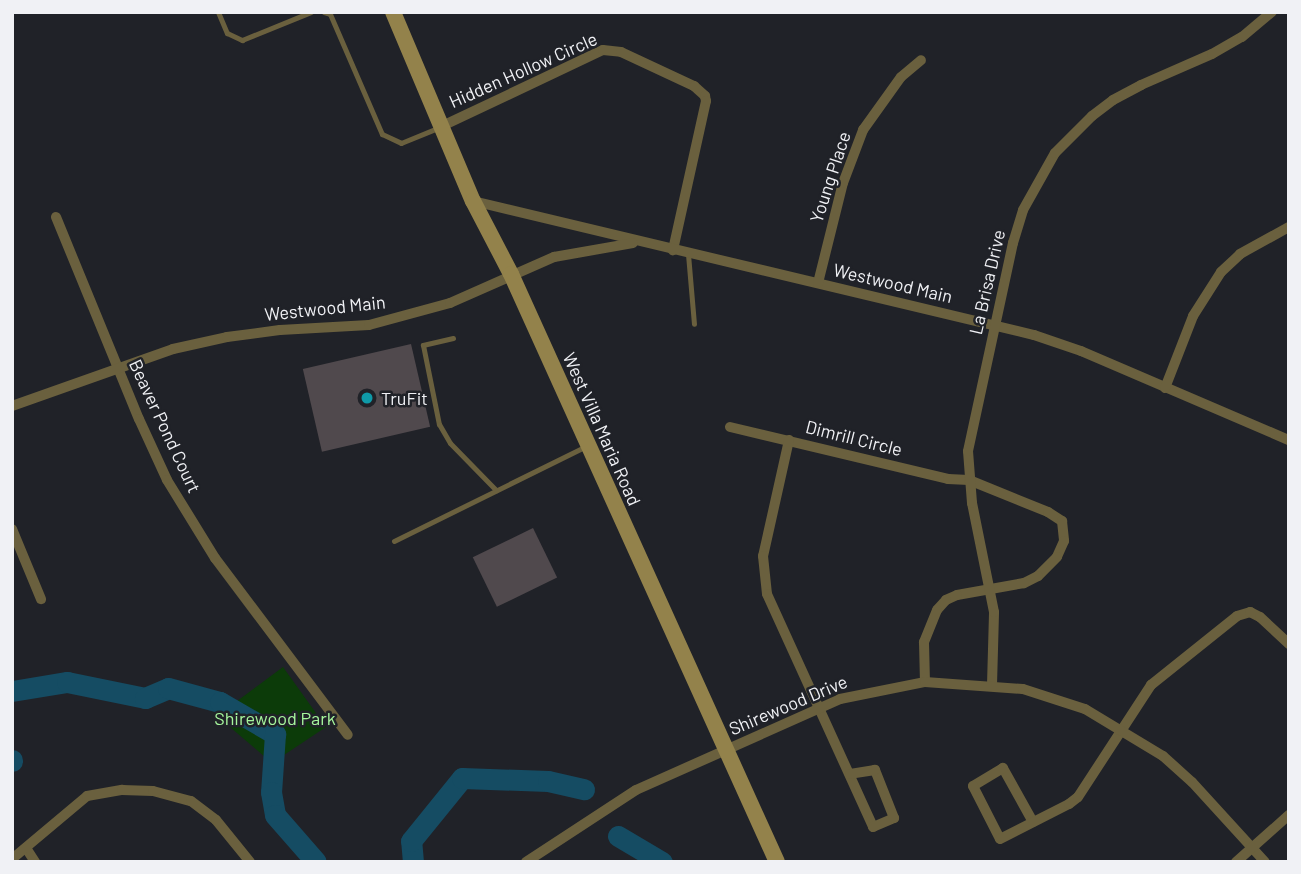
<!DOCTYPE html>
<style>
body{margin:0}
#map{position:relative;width:1301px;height:874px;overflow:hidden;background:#202228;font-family:Barlow,sans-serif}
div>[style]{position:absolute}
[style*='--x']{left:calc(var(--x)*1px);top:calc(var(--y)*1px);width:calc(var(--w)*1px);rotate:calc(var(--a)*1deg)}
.green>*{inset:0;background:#0c3b09}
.river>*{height:21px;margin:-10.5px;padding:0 10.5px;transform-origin:10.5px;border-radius:10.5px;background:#154c63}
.building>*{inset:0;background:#50494d;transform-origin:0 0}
.lane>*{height:5px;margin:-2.5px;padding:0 2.5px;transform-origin:2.5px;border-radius:2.5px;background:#6a603e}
.street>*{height:10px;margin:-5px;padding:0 5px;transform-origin:5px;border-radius:5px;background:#6a603e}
.secondary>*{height:16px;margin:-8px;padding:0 8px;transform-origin:8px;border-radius:8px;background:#93824b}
.dots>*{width:19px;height:19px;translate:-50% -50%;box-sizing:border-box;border:4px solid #202228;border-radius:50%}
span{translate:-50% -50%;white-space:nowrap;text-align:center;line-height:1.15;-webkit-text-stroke:5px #202228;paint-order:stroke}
.street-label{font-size:18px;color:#f0f1f5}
.poi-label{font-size:18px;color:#f0f1f5}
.left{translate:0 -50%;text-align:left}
.park-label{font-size:18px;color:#a6f69d}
.frame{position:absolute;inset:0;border:14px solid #f0f1f5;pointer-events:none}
</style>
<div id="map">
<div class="green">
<i style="clip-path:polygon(283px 667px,326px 727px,272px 763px,217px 716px)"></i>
</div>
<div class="river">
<i style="--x:12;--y:691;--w:56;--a:-9.3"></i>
<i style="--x:67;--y:682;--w:80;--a:11.6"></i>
<i style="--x:145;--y:698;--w:25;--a:-23"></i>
<i style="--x:168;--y:688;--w:54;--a:15.1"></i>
<i style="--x:220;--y:702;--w:64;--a:30.2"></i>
<i style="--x:275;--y:734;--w:58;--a:93.9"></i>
<i style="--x:271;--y:792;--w:23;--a:80"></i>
<i style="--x:275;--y:815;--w:62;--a:48.9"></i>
<i style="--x:12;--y:760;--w:1;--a:90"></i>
<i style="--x:618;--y:836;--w:51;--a:30.6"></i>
<i style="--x:413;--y:862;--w:21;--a:-95"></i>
<i style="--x:411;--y:841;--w:81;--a:-51"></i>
<i style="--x:462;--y:778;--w:86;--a:2"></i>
<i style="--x:548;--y:781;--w:37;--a:13"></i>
</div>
<div class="building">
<i style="left:411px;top:344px;width:85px;height:111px;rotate:77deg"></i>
<i style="left:533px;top:528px;width:55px;height:67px;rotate:64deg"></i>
</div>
<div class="lane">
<i style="--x:218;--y:12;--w:23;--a:67"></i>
<i style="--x:227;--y:33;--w:17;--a:25"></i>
<i style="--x:242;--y:40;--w:74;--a:-22.1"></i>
<i style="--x:324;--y:12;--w:6;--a:18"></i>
<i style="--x:330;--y:14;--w:131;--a:66.6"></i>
<i style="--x:382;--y:134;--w:21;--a:25"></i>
<i style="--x:401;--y:143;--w:42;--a:-22.3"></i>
<i style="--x:688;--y:254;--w:70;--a:85.1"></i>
<i style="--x:453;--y:338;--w:31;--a:167"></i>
<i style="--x:423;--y:345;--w:81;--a:78.6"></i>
<i style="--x:439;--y:424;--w:22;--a:60"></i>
<i style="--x:450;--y:443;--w:66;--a:45.6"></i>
<i style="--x:394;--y:541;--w:214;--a:-26.3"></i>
</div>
<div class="street">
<i style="--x:440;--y:127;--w:180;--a:-25.3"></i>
<i style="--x:603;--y:50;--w:18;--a:6"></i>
<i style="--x:621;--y:52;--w:81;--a:25"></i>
<i style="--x:694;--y:86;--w:15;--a:42"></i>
<i style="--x:705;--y:96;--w:5;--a:79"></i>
<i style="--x:706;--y:101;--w:153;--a:102.5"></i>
<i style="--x:473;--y:201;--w:577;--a:13.43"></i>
<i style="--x:1034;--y:335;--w:50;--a:18.8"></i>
<i style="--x:1081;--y:351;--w:226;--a:23.2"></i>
<i style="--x:56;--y:217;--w:218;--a:67.7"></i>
<i style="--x:139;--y:419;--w:67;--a:65.3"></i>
<i style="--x:167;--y:480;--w:92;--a:58.4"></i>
<i style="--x:215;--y:558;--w:221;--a:53.1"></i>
<i style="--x:818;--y:283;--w:103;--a:-76"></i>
<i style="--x:843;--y:183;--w:57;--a:-69.3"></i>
<i style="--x:863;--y:130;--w:65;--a:-54.4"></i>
<i style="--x:901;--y:77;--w:26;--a:-40"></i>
<i style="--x:1165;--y:388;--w:77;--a:-68.7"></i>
<i style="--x:1193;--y:316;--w:52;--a:-57.5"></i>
<i style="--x:1221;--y:272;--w:26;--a:-43"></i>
<i style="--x:1240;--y:254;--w:56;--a:-28.9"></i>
<i style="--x:12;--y:406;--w:171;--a:-19.5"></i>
<i style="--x:173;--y:349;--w:55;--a:-12.5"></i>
<i style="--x:227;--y:337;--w:53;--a:-7.5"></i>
<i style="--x:280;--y:330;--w:89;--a:-3.2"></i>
<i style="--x:369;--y:325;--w:84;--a:-15.2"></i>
<i style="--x:450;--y:303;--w:114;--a:-23.9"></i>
<i style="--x:554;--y:257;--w:80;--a:-10"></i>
<i style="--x:730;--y:427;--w:224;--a:13.4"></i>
<i style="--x:948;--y:479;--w:21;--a:3"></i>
<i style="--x:969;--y:480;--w:85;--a:22.1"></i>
<i style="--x:1048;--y:512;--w:17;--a:33"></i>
<i style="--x:1062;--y:521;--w:20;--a:84"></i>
<i style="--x:1064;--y:541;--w:17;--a:114"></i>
<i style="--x:1057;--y:557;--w:27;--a:135"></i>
<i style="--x:1038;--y:576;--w:16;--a:153"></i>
<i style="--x:1024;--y:583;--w:68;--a:169.8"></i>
<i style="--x:957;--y:595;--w:12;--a:156"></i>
<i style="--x:946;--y:600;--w:13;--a:132"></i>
<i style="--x:937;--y:610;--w:35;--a:112"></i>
<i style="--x:924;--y:642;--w:40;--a:88.6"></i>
<i style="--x:789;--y:440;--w:119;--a:102.6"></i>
<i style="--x:763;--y:556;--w:38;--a:84"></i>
<i style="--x:767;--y:594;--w:256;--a:65.5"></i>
<i style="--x:873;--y:827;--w:23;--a:-23"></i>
<i style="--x:894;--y:818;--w:52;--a:-111.6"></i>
<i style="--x:875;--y:770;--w:25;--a:171"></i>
<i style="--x:12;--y:529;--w:76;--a:67.5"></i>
<i style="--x:992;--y:685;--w:73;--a:-88.4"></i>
<i style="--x:994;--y:612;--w:111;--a:-101.4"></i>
<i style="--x:972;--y:503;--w:52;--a:-94.4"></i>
<i style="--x:968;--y:451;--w:213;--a:-77.8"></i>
<i style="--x:1013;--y:243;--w:34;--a:-73"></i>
<i style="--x:1023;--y:210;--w:65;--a:-60.7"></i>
<i style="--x:1055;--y:153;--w:52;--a:-45"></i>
<i style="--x:1092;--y:116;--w:26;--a:-37"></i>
<i style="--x:1113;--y:100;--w:32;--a:-28"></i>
<i style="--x:1141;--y:85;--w:77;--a:-23.6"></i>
<i style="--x:1212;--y:54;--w:34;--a:-30"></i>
<i style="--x:1242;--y:37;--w:39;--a:-40"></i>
<i style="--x:1033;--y:822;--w:62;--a:-119.1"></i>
<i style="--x:1003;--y:768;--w:35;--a:149"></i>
<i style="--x:973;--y:786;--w:59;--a:63"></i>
<i style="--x:1000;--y:839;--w:77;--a:-26.9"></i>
<i style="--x:1069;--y:804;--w:11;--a:-38"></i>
<i style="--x:1078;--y:797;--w:134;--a:-56.9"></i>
<i style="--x:1151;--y:685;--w:110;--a:-38.7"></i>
<i style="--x:1237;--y:616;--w:14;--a:-17"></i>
<i style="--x:1250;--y:612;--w:11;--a:27"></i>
<i style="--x:1260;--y:617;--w:40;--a:43"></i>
<i style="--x:26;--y:848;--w:17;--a:57"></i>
<i style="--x:12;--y:859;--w:98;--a:-40"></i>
<i style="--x:87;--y:796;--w:36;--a:-10"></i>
<i style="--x:122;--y:790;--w:31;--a:2"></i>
<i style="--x:153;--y:791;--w:39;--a:15"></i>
<i style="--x:191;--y:801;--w:31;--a:37"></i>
<i style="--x:216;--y:820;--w:54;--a:51"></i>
<i style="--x:526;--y:862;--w:131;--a:-33.2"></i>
<i style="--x:636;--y:790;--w:223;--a:-24"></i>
<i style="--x:840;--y:699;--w:87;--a:-11.3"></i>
<i style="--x:925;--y:682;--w:98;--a:4.1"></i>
<i style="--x:1023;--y:689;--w:65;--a:17.9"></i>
<i style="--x:1085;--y:709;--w:91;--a:31.1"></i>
<i style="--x:1163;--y:756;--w:39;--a:42"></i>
<i style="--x:1192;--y:782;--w:108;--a:47.6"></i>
<i style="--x:1236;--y:862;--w:71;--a:-41.6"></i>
</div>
<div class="secondary">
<i style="--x:393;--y:12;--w:205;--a:67.1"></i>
<i style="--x:473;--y:201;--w:82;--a:62.5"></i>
<i style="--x:511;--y:274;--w:645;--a:65.66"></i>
</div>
<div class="dots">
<i style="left:367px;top:398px;background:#0f9aa8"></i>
</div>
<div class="street-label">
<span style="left:523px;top:70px;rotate:-24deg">Hidden Hollow Circle</span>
<span style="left:830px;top:177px;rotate:-72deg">Young Place</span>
<span style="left:987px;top:282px;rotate:-77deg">La Brisa Drive</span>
<span style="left:893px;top:283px;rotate:13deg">Westwood Main</span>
<span style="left:325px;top:308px;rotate:-6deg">Westwood Main</span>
<span style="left:165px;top:426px;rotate:65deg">Beaver Pond Court</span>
<span style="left:602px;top:429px;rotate:66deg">West Villa Maria Road</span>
<span style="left:854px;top:438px;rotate:14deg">Dimrill Circle</span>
<span style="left:788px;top:705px;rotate:-23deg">Shirewood Drive</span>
</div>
<div class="poi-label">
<span class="left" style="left:381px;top:398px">TruFit</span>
</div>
<div class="park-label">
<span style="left:275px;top:718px">Shirewood Park</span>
</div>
<div class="frame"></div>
</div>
